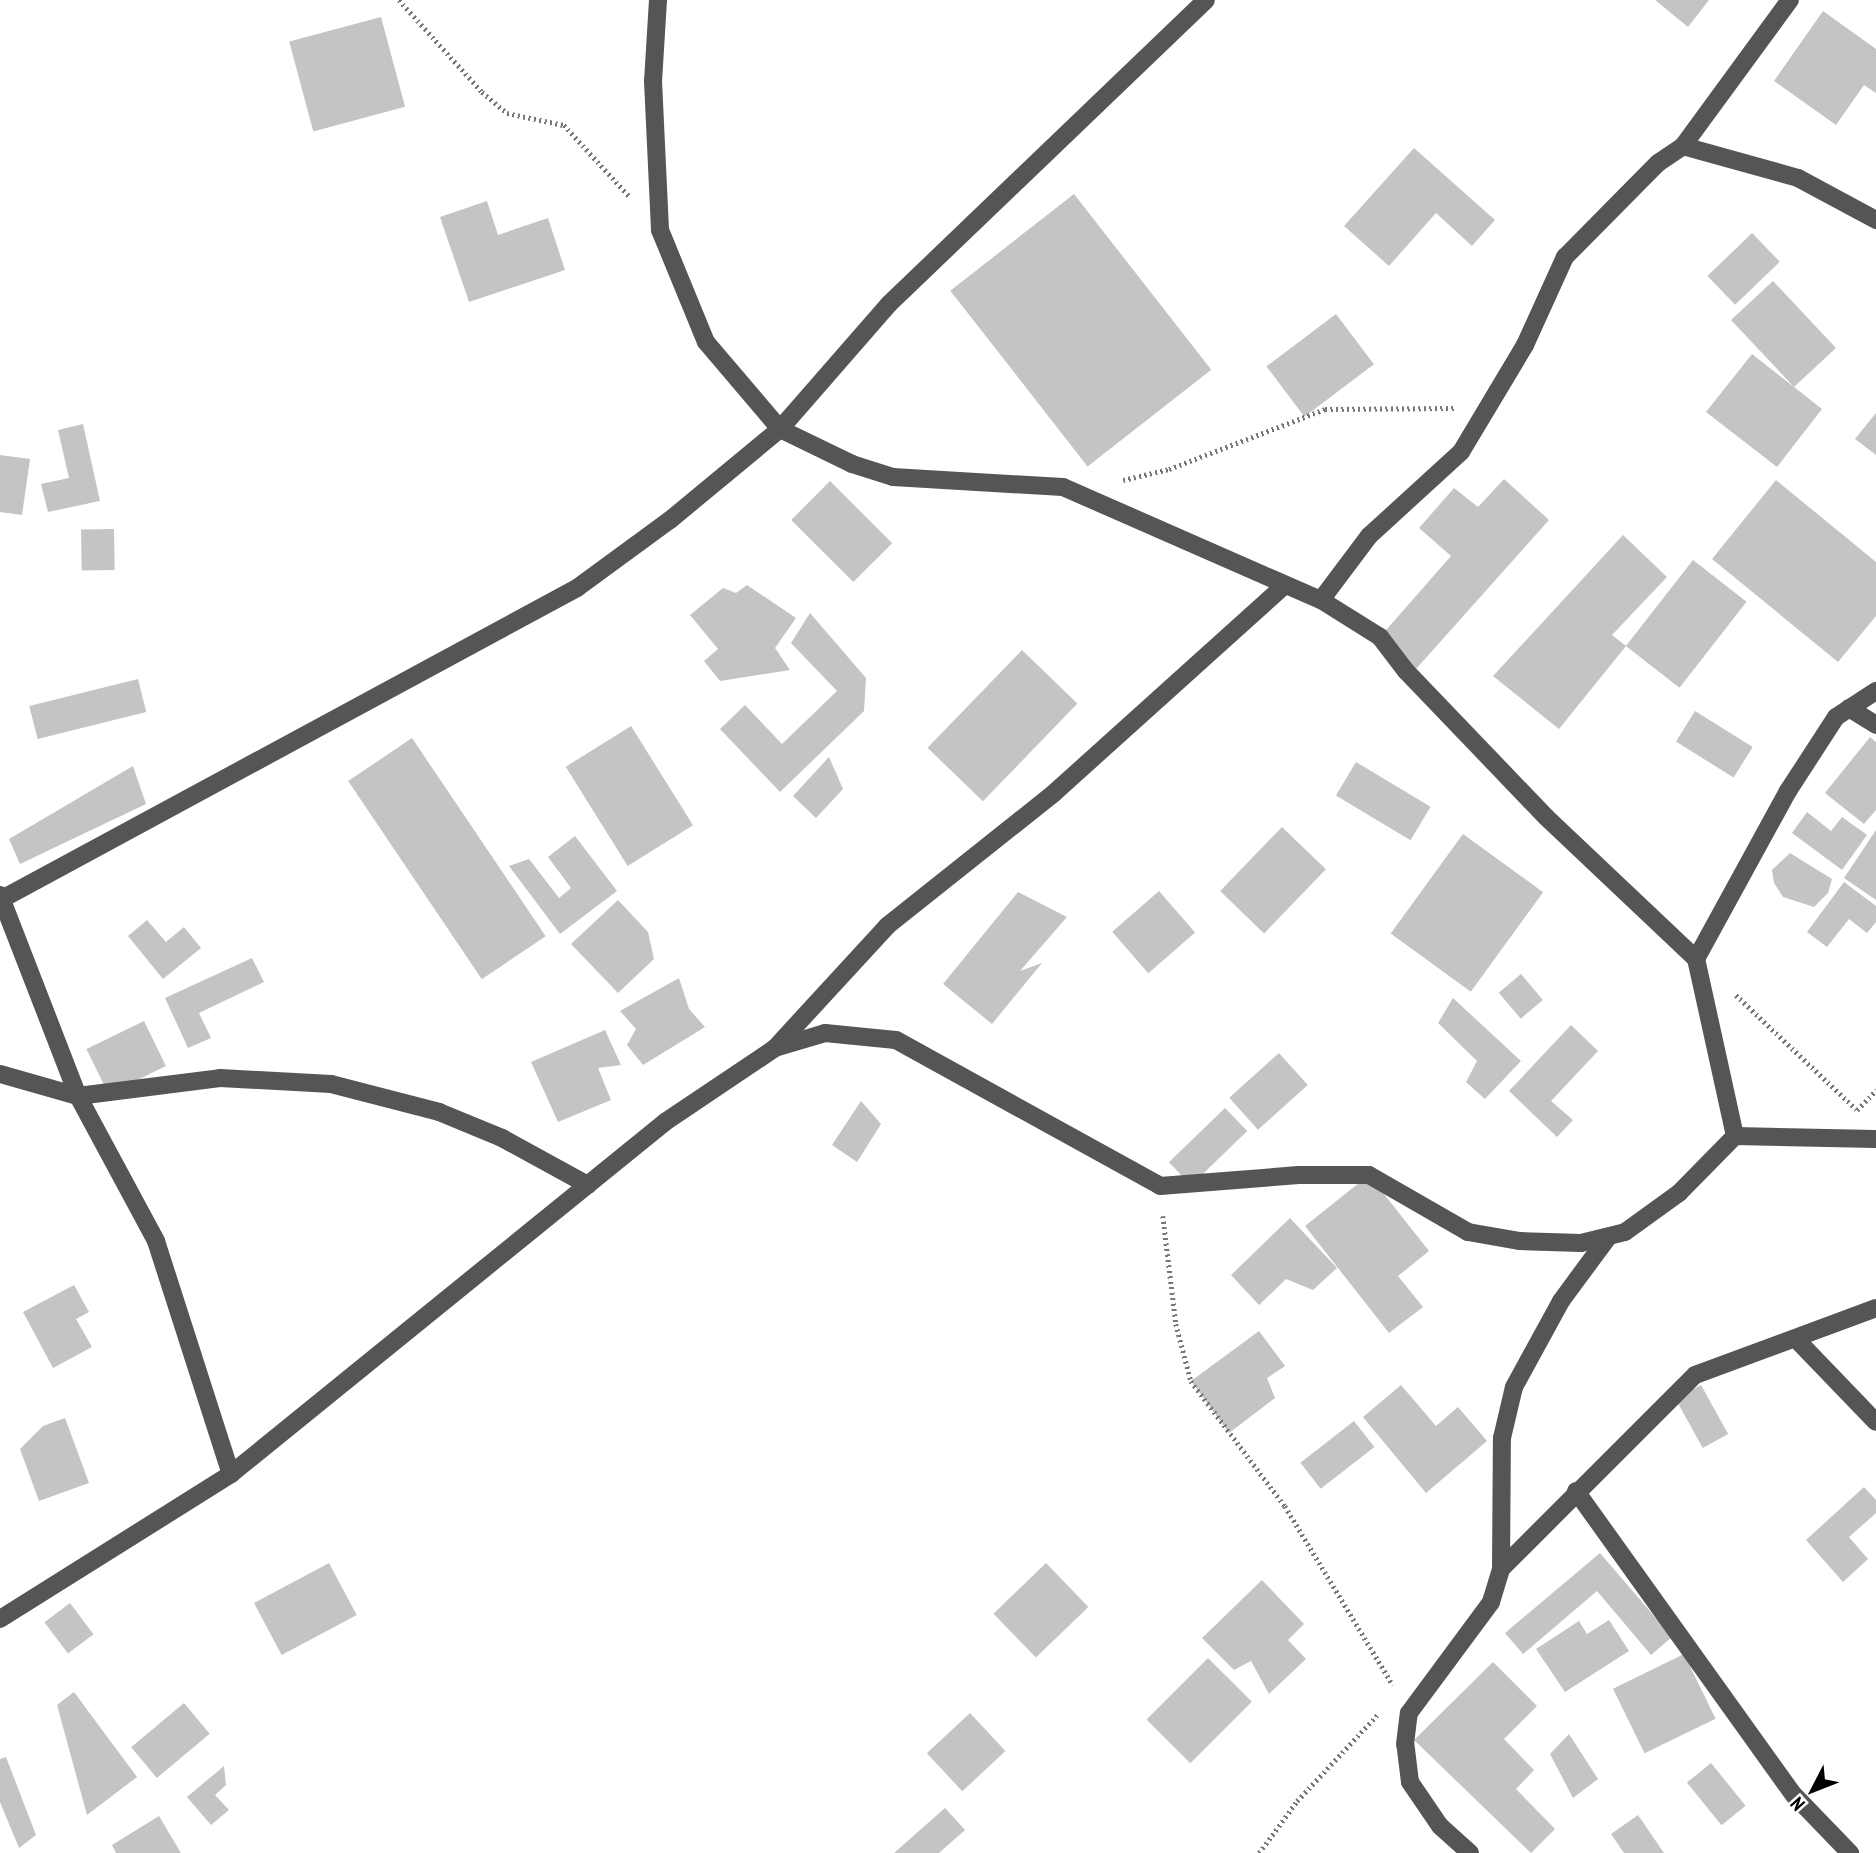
<!DOCTYPE html>
<style>
body{margin:0}
#map{position:relative;width:1876px;height:1853px;overflow:hidden;background:#fff;font-family:"PT Sans Narrow",sans-serif}
div>[style]{position:absolute}
[style*='--x']{left:calc(var(--x)*1px);top:calc(var(--y)*1px);width:calc(var(--w)*1px);rotate:calc(var(--a)*1deg)}
.building>*{inset:0;background:#c4c4c4;transform-origin:0 0}
.path>*{height:4.5px;margin-top:-2.25px;transform-origin:0;background:repeating-linear-gradient(90deg,#777 0 2px,transparent 0 5.5px)}
.minor>*{height:18px;margin:-9px;padding:0 9px;transform-origin:9px;border-radius:9px;background:#555}
span{translate:-50% -50%;white-space:nowrap;text-align:center;line-height:1.15;-webkit-text-stroke:5px #fff;paint-order:stroke}
.north{position:absolute;left:1778px;top:1755px;width:70px;height:70px;-webkit-text-stroke:5px #fff;paint-order:stroke;rotate:228deg;font-size:19px;font-weight:700;line-height:28px;text-align:center;color:#000}
.north::after{content:'';display:block;margin:auto;width:24px;height:32px;background:#000;clip-path:polygon(50% 0,100% 100%,50% 72%,0 100%)}
</style>
<div id="map">
<div class="building">
<i style="clip-path:polygon(1655px 0,1709px 0,1688px 27px)"></i>
<i style="clip-path:polygon(1823px 11px,1876px 49px,1876px 93px,1864px 85px,1836px 125px,1774px 81px)"></i>
<i style="left:381px;top:17px;width:93px;height:95px;rotate:75deg"></i>
<i style="clip-path:polygon(1414px 148px,1495px 220px,1472px 246px,1436px 213px,1389px 266px,1344px 226px)"></i>
<i style="left:1074px;top:194px;width:223px;height:157px;rotate:52deg"></i>
<i style="clip-path:polygon(487px 201px,498px 235px,548px 218px,565px 270px,469px 302px,440px 217px)"></i>
<i style="left:1752px;top:233px;width:40px;height:62px;rotate:46deg"></i>
<i style="clip-path:polygon(1773px 281px,1836px 348px,1794px 387px,1822px 409px,1777px 467px,1706px 412px,1752px 354px,1794px 387px,1731px 320px)"></i>
<i style="left:1336px;top:314px;width:63px;height:87px;rotate:53deg"></i>
<i style="clip-path:polygon(1876px 413px,1876px 455px,1855px 439px)"></i>
<i style="clip-path:polygon(83px 424px,100px 501px,48px 512px,41px 484px,69px 478px,58px 430px)"></i>
<i style="clip-path:polygon(0 455px,30px 459px,22px 515px,0 512px)"></i>
<i style="clip-path:polygon(1504px 479px,1549px 520px,1416px 669px,1380px 637px,1451px 556px,1419px 528px,1454px 488px,1478px 507px)"></i>
<i style="clip-path:polygon(1776px 480px,1876px 562px,1876px 616px,1838px 662px,1712px 559px)"></i>
<i style="left:830px;top:481px;width:88px;height:55px;rotate:45deg"></i>
<i style="left:114px;top:529px;width:41px;height:33px;rotate:89deg"></i>
<i style="clip-path:polygon(1623px 535px,1667px 577px,1612px 635px,1626px 646px,1559px 729px,1493px 676px)"></i>
<i style="left:1693px;top:560px;width:68px;height:109px;rotate:38deg"></i>
<i style="clip-path:polygon(747px 585px,796px 618px,775px 648px,790px 670px,720px 681px,704px 661px,718px 649px,690px 615px,723px 588px,736px 593px)"></i>
<i style="clip-path:polygon(810px 613px,866px 678px,864px 711px,780px 792px,720px 729px,745px 705px,782px 744px,837px 691px,791px 643px)"></i>
<i style="left:1022px;top:650px;width:77px;height:136px;rotate:44deg"></i>
<i style="left:138px;top:679px;width:34px;height:112px;rotate:76deg"></i>
<i style="left:1695px;top:711px;width:68px;height:36px;rotate:32deg"></i>
<i style="left:631px;top:726px;width:117px;height:77px;rotate:58deg"></i>
<i style="clip-path:polygon(1870px 737px,1876px 742px,1876px 810px,1864px 824px,1825px 793px)"></i>
<i style="left:412px;top:738px;width:239px;height:77px;rotate:56deg"></i>
<i style="clip-path:polygon(829px 757px,843px 789px,816px 818px,793px 796px)"></i>
<i style="left:1356px;top:762px;width:87px;height:39px;rotate:31deg"></i>
<i style="clip-path:polygon(133px 766px,146px 804px,20px 864px,9px 839px)"></i>
<i style="clip-path:polygon(1807px 812px,1831px 831px,1842px 817px,1867px 835px,1842px 870px,1792px 833px)"></i>
<i style="left:1282px;top:827px;width:61px;height:89px;rotate:44deg"></i>
<i style="clip-path:polygon(1876px 830px,1876px 900px,1844px 878px)"></i>
<i style="left:1463px;top:834px;width:99px;height:123px;rotate:36deg"></i>
<i style="clip-path:polygon(575px 836px,617px 891px,560px 934px,509px 866px,529px 859px,559px 898px,571px 888px,548px 857px)"></i>
<i style="clip-path:polygon(1790px 853px,1832px 879px,1828px 893px,1814px 907px,1783px 897px,1774px 883px,1772px 870px)"></i>
<i style="clip-path:polygon(1844px 882px,1876px 906px,1876px 922px,1867px 933px,1849px 919px,1827px 947px,1807px 932px)"></i>
<i style="left:1159px;top:891px;width:55px;height:62px;rotate:49deg"></i>
<i style="clip-path:polygon(1018px 892px,1067px 917px,1020px 971px,1042px 963px,992px 1024px,943px 984px)"></i>
<i style="clip-path:polygon(618px 900px,648px 932px,654px 959px,618px 993px,571px 944px)"></i>
<i style="clip-path:polygon(147px 920px,166px 942px,184px 927px,201px 948px,163px 979px,128px 936px)"></i>
<i style="clip-path:polygon(252px 958px,264px 982px,199px 1013px,211px 1038px,188px 1048px,165px 998px)"></i>
<i style="left:1521px;top:974px;width:34px;height:29px;rotate:50deg"></i>
<i style="clip-path:polygon(679px 978px,689px 1009px,705px 1027px,643px 1065px,627px 1045px,636px 1029px,620px 1011px)"></i>
<i style="clip-path:polygon(1453px 998px,1521px 1061px,1485px 1099px,1466px 1082px,1477px 1061px,1438px 1023px)"></i>
<i style="left:144px;top:1021px;width:50px;height:64px;rotate:64deg"></i>
<i style="clip-path:polygon(1571px 1025px,1598px 1051px,1551px 1101px,1573px 1120px,1557px 1137px,1509px 1091px)"></i>
<i style="clip-path:polygon(605px 1030px,621px 1065px,598px 1068px,611px 1100px,558px 1122px,531px 1062px)"></i>
<i style="left:1279px;top:1053px;width:43px;height:67px;rotate:48deg"></i>
<i style="clip-path:polygon(861px 1101px,881px 1124px,857px 1162px,832px 1145px)"></i>
<i style="left:1225px;top:1108px;width:32px;height:78px;rotate:46deg"></i>
<i style="clip-path:polygon(1369px 1175px,1429px 1251px,1398px 1276px,1423px 1307px,1389px 1333px,1305px 1226px)"></i>
<i style="clip-path:polygon(1290px 1218px,1337px 1268px,1313px 1290px,1286px 1279px,1259px 1305px,1231px 1275px)"></i>
<i style="clip-path:polygon(74px 1285px,89px 1312px,76px 1319px,92px 1347px,53px 1368px,23px 1312px)"></i>
<i style="clip-path:polygon(1259px 1331px,1285px 1366px,1267px 1378px,1275px 1398px,1229px 1433px,1191px 1381px)"></i>
<i style="clip-path:polygon(1401px 1385px,1436px 1426px,1458px 1407px,1487px 1441px,1426px 1493px,1363px 1417px)"></i>
<i style="left:1701px;top:1385px;width:56px;height:29px;rotate:61deg"></i>
<i style="clip-path:polygon(65px 1418px,89px 1483px,39px 1501px,20px 1449px,43px 1426px)"></i>
<i style="left:1354px;top:1421px;width:33px;height:68px;rotate:52deg"></i>
<i style="clip-path:polygon(1864px 1487px,1876px 1500px,1876px 1513px,1849px 1537px,1868px 1559px,1843px 1582px,1806px 1540px)"></i>
<i style="clip-path:polygon(1600px 1553px,1672px 1637px,1651px 1655px,1597px 1591px,1523px 1654px,1505px 1633px)"></i>
<i style="left:329px;top:1563px;width:59px;height:85px;rotate:62deg"></i>
<i style="left:1046px;top:1563px;width:61px;height:73px;rotate:46deg"></i>
<i style="clip-path:polygon(1262px 1580px,1304px 1624px,1288px 1640px,1306px 1659px,1269px 1694px,1251px 1661px,1234px 1670px,1202px 1638px)"></i>
<i style="left:70px;top:1603px;width:39px;height:32px;rotate:53deg"></i>
<i style="clip-path:polygon(1609px 1620px,1629px 1651px,1565px 1692px,1536px 1649px,1579px 1621px,1587px 1634px)"></i>
<i style="left:1684px;top:1654px;width:72px;height:79px;rotate:64deg"></i>
<i style="left:1208px;top:1658px;width:62px;height:87px;rotate:45deg"></i>
<i style="clip-path:polygon(1493px 1662px,1537px 1706px,1504px 1739px,1534px 1770px,1516px 1789px,1555px 1829px,1531px 1853px,1414px 1740px)"></i>
<i style="clip-path:polygon(74px 1692px,137px 1777px,87px 1815px,57px 1705px)"></i>
<i style="left:184px;top:1703px;width:40px;height:69px;rotate:50deg"></i>
<i style="left:970px;top:1713px;width:52px;height:59px;rotate:47deg"></i>
<i style="clip-path:polygon(1569px 1734px,1598px 1779px,1573px 1798px,1550px 1754px)"></i>
<i style="clip-path:polygon(6px 1757px,36px 1835px,19px 1848px,0 1802px,0 1759px)"></i>
<i style="left:1711px;top:1763px;width:55px;height:31px;rotate:51deg"></i>
<i style="clip-path:polygon(224px 1766px,226px 1785px,215px 1795px,229px 1810px,211px 1825px,187px 1797px)"></i>
<i style="clip-path:polygon(945px 1808px,965px 1830px,939px 1853px,894px 1853px)"></i>
<i style="clip-path:polygon(1638px 1815px,1664px 1853px,1624px 1853px,1611px 1834px)"></i>
<i style="clip-path:polygon(159px 1816px,181px 1853px,116px 1853px,112px 1845px)"></i>
</div>
<div class="path">
<i style="--x:399;--y:0;--w:124;--a:47.9"></i>
<i style="--x:482;--y:92;--w:33;--a:40"></i>
<i style="--x:507;--y:113;--w:58;--a:11.9"></i>
<i style="--x:564;--y:125;--w:96;--a:47.5"></i>
<i style="--x:1123;--y:480;--w:47;--a:-13.4"></i>
<i style="--x:1169;--y:469;--w:167;--a:-21"></i>
<i style="--x:1325;--y:409;--w:130;--a:-0.4"></i>
<i style="--x:1736;--y:995;--w:166;--a:43.5"></i>
<i style="--x:1857;--y:1110;--w:28;--a:-46"></i>
<i style="--x:1163;--y:1216;--w:109;--a:83.1"></i>
<i style="--x:1176;--y:1324;--w:59;--a:75.3"></i>
<i style="--x:1191;--y:1381;--w:156;--a:53.1"></i>
<i style="--x:1285;--y:1506;--w:209;--a:58.9"></i>
<i style="--x:1259;--y:1853;--w:64;--a:-53.8"></i>
<i style="--x:1297;--y:1801;--w:120;--a:-47"></i>
</div>
<div class="minor">
<i style="--x:658;--y:0;--w:81;--a:93.5"></i>
<i style="--x:653;--y:81;--w:149;--a:87.3"></i>
<i style="--x:660;--y:230;--w:121;--a:67.7"></i>
<i style="--x:706;--y:342;--w:114;--a:49.6"></i>
<i style="--x:780;--y:429;--w:80;--a:25.9"></i>
<i style="--x:852;--y:464;--w:43;--a:17.6"></i>
<i style="--x:893;--y:477;--w:170;--a:3.4"></i>
<i style="--x:1063;--y:487;--w:282;--a:23.7"></i>
<i style="--x:1321;--y:600;--w:70;--a:32.1"></i>
<i style="--x:1380;--y:637;--w:43;--a:52.6"></i>
<i style="--x:1406;--y:671;--w:202;--a:46.2"></i>
<i style="--x:1546;--y:817;--w:207;--a:43.4"></i>
<i style="--x:1683;--y:146;--w:119;--a:15.5"></i>
<i style="--x:1798;--y:178;--w:89;--a:28.3"></i>
<i style="--x:1321;--y:600;--w:80;--a:-53.1"></i>
<i style="--x:1369;--y:536;--w:125;--a:-42.4"></i>
<i style="--x:1461;--y:452;--w:125;--a:-59.1"></i>
<i style="--x:1525;--y:345;--w:97;--a:-65.6"></i>
<i style="--x:1565;--y:257;--w:132;--a:-45.3"></i>
<i style="--x:1658;--y:163;--w:30;--a:-34"></i>
<i style="--x:1683;--y:146;--w:181;--a:-53.8"></i>
<i style="--x:1849;--y:708;--w:32;--a:32"></i>
<i style="--x:0;--y:895;--w:216;--a:68.8"></i>
<i style="--x:78;--y:1096;--w:165;--a:61.7"></i>
<i style="--x:156;--y:1241;--w:245;--a:72.2"></i>
<i style="--x:0;--y:900;--w:656;--a:-28.4"></i>
<i style="--x:577;--y:588;--w:115;--a:-36.2"></i>
<i style="--x:670;--y:520;--w:143;--a:-39.6"></i>
<i style="--x:780;--y:429;--w:166;--a:-48.9"></i>
<i style="--x:889;--y:304;--w:439;--a:-43.8"></i>
<i style="--x:775;--y:1048;--w:52;--a:-16.7"></i>
<i style="--x:825;--y:1033;--w:71;--a:5.6"></i>
<i style="--x:896;--y:1040;--w:302;--a:28.9"></i>
<i style="--x:1160;--y:1186;--w:139;--a:-4.5"></i>
<i style="--x:1299;--y:1175;--w:70;--a:0"></i>
<i style="--x:1369;--y:1175;--w:114;--a:29.9"></i>
<i style="--x:1468;--y:1232;--w:53;--a:9.8"></i>
<i style="--x:1520;--y:1241;--w:61;--a:1.9"></i>
<i style="--x:1581;--y:1243;--w:45;--a:-14"></i>
<i style="--x:1625;--y:1232;--w:67;--a:-35.8"></i>
<i style="--x:1679;--y:1193;--w:80;--a:-45.5"></i>
<i style="--x:1735;--y:1136;--w:141;--a:1.2"></i>
<i style="--x:0;--y:1074;--w:81;--a:15.8"></i>
<i style="--x:78;--y:1096;--w:143;--a:-7.2"></i>
<i style="--x:220;--y:1078;--w:111;--a:3.1"></i>
<i style="--x:331;--y:1084;--w:112;--a:14.5"></i>
<i style="--x:439;--y:1112;--w:68;--a:22.4"></i>
<i style="--x:502;--y:1138;--w:98;--a:28.7"></i>
<i style="--x:1735;--y:1136;--w:181;--a:-102.4"></i>
<i style="--x:1696;--y:959;--w:192;--a:-61.3"></i>
<i style="--x:1788;--y:791;--w:88;--a:-57"></i>
<i style="--x:1836;--y:717;--w:48;--a:-33"></i>
<i style="--x:1796;--y:1339;--w:115;--a:46.1"></i>
<i style="--x:1576;--y:1491;--w:374;--a:54.4"></i>
<i style="--x:1794;--y:1795;--w:81;--a:46"></i>
<i style="--x:1501;--y:1569;--w:274;--a:-45"></i>
<i style="--x:1695;--y:1375;--w:193;--a:-20.3"></i>
<i style="--x:0;--y:1619;--w:273;--a:-32.1"></i>
<i style="--x:231;--y:1474;--w:559;--a:-39.04"></i>
<i style="--x:665;--y:1122;--w:133;--a:-33.9"></i>
<i style="--x:775;--y:1048;--w:166;--a:-47.4"></i>
<i style="--x:887;--y:926;--w:213;--a:-38.5"></i>
<i style="--x:1054;--y:793;--w:311;--a:-42"></i>
<i style="--x:1470;--y:1853;--w:40;--a:-138"></i>
<i style="--x:1440;--y:1826;--w:53;--a:-124.3"></i>
<i style="--x:1410;--y:1782;--w:38;--a:-97"></i>
<i style="--x:1405;--y:1744;--w:31;--a:-83"></i>
<i style="--x:1409;--y:1713;--w:138;--a:-53.5"></i>
<i style="--x:1491;--y:1602;--w:34;--a:-73"></i>
<i style="--x:1501;--y:1569;--w:131;--a:-89.6"></i>
<i style="--x:1502;--y:1438;--w:52;--a:-76.8"></i>
<i style="--x:1514;--y:1387;--w:98;--a:-61.3"></i>
<i style="--x:1561;--y:1301;--w:76;--a:-53.6"></i>
</div>
<div class="north">N</div>
</div>
